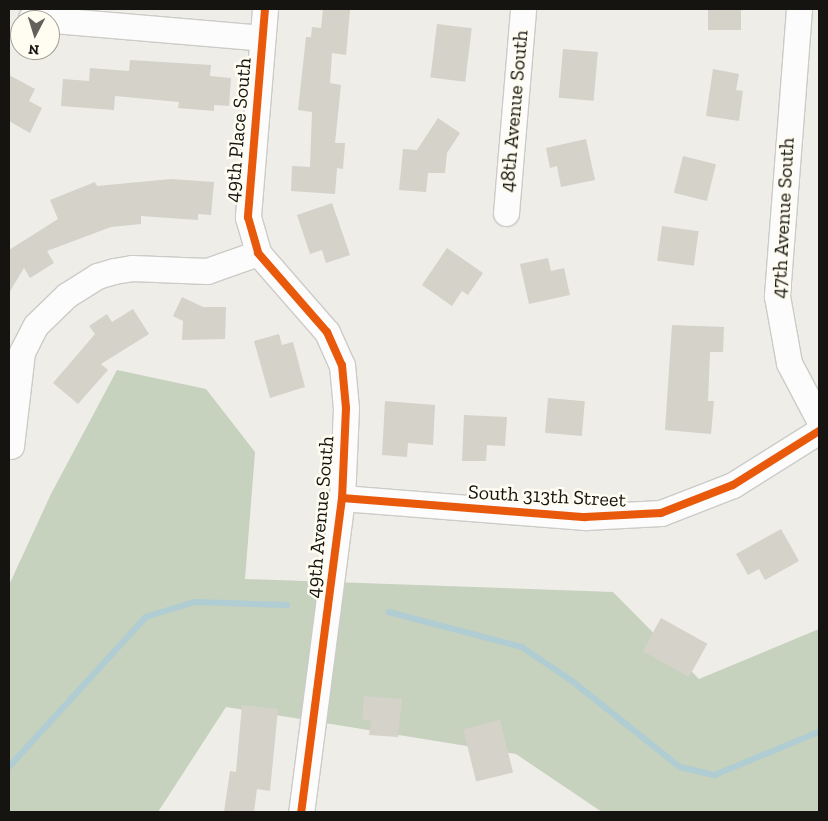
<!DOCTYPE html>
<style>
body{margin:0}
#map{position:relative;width:828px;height:821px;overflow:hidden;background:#eeede8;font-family:"Zilla Slab",serif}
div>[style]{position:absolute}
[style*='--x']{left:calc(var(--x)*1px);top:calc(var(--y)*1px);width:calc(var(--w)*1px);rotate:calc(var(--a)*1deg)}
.forest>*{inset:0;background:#c6d1be}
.stream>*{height:5.5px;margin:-2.75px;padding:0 2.75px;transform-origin:2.75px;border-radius:2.75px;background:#afcdd3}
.building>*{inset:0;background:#d4d2c9;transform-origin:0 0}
.roads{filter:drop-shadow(1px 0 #cccbc7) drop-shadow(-1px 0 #cccbc7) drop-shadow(0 1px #cccbc7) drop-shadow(0 -1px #cccbc7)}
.minor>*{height:25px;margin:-12.5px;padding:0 12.5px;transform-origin:12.5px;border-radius:12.5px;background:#fcfcfc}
.cycleway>*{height:8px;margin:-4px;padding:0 4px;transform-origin:4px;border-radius:4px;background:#e8590c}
span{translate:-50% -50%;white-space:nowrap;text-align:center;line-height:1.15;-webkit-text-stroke:5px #fffcf1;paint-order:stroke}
.street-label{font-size:20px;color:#151410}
.frame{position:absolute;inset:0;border:10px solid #151410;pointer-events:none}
.north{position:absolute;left:10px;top:10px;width:50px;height:50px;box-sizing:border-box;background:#fffcf1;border:1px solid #a19f97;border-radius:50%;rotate:185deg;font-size:14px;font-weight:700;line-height:20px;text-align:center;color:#151410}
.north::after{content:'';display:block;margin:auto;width:18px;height:22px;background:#61605c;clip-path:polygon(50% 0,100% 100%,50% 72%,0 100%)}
</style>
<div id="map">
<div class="forest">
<i style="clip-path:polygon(117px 370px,206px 389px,255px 452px,245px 579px,613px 592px,699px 679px,819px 629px,819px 812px,602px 812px,516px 754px,226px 707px,158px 812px,9px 812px,9px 585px,51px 494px)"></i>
</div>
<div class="stream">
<i style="--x:389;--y:612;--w:138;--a:14.7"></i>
<i style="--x:522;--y:647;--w:59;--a:34"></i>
<i style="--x:571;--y:680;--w:139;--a:38.6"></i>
<i style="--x:680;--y:767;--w:36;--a:13"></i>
<i style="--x:715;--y:775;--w:113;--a:-22.5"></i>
<i style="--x:9;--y:767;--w:203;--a:-47.6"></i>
<i style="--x:146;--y:617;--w:51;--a:-17"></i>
<i style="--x:195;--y:602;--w:92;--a:1.9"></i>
</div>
<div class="building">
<i style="clip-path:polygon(323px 9px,350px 10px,346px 55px,332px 53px,330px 83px,341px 85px,335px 143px,345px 143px,343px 169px,337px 168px,335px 194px,291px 191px,292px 166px,310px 167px,312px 112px,298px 110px,306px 37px,311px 37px,312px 27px,321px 28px)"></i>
<i style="left:708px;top:9px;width:33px;height:21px"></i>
<i style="left:437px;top:24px;width:35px;height:54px;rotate:7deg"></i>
<i style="left:563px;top:49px;width:35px;height:49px;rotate:5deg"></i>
<i style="clip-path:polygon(130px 60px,211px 65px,210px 76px,231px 78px,229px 106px,214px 105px,214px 111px,178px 108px,179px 102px,115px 96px,114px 110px,61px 106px,63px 79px,89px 81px,90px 68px,129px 71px)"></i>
<i style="clip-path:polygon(713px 69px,739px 74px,736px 90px,743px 91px,739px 121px,706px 116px)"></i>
<i style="clip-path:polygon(9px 75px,35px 89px,29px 101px,42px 108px,30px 133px,9px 121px)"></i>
<i style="clip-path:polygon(438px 118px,460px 133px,447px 153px,445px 173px,428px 173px,426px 192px,399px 190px,403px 149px,417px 150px)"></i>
<i style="clip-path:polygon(586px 139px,595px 180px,561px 187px,557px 166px,550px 168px,546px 148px)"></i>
<i style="left:683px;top:156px;width:34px;height:38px;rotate:14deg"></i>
<i style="clip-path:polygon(171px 179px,214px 182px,211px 215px,198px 214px,198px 220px,141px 216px,141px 224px,111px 227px,47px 251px,54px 263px,30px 278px,24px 268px,9px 293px,9px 250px,58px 219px,50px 200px,95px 182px,97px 186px)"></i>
<i style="clip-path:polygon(332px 203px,350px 255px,326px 263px,322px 250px,310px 254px,297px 215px)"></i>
<i style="left:662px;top:226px;width:37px;height:35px;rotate:8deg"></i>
<i style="clip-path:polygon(447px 248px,483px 273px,468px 295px,462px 291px,452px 306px,422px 285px)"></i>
<i style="clip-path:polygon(548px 258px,551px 271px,564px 268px,570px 295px,529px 304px,520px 264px)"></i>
<i style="clip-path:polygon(182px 297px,203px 307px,226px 307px,225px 339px,182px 340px,183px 321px,173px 316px)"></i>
<i style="clip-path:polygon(133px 309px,149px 334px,101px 364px,108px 370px,78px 404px,53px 383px,95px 334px,89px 326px,107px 314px,112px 322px)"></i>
<i style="clip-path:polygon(672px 325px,724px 327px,723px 352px,710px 352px,708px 401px,714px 401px,711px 434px,665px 430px)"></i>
<i style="clip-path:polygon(279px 334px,282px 345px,293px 342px,305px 387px,270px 398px,254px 341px)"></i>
<i style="left:548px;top:398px;width:37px;height:35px;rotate:5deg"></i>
<i style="clip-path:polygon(385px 401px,435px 405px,433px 445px,408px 443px,407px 457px,382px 455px)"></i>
<i style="clip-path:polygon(464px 415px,507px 417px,505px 446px,487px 445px,486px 461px,462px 461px)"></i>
<i style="clip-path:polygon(781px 529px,799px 561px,765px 580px,759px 569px,748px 575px,736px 554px)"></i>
<i style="left:661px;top:618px;width:53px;height:38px;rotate:29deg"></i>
<i style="clip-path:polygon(364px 696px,402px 699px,398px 737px,369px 735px,371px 720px,362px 720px)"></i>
<i style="clip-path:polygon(242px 705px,278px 709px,270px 791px,257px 789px,254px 812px,224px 812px,230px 771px,236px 772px)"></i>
<i style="left:500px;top:720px;width:54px;height:38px;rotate:76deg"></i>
</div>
<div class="roads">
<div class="minor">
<i style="--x:265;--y:9;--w:209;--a:94.7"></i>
<i style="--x:248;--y:217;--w:37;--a:74"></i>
<i style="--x:258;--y:253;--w:105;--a:48.9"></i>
<i style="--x:327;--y:332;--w:36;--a:66"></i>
<i style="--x:342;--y:365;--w:43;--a:84.7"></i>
<i style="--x:346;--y:408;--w:90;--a:92.5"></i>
<i style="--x:342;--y:498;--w:317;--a:97.4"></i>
<i style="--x:799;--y:9;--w:288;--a:94.4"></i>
<i style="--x:777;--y:296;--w:68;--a:79.8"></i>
<i style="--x:789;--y:363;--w:64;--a:62.2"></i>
<i style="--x:31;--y:18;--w:232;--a:4.9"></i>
<i style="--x:506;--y:213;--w:205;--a:-85.2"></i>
<i style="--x:11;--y:446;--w:95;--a:-83.3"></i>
<i style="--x:22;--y:352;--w:30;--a:-63"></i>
<i style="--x:36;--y:325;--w:43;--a:-44.1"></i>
<i style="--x:67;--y:295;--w:36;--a:-32"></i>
<i style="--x:97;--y:276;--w:18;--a:-16"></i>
<i style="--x:114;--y:271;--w:18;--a:-9"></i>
<i style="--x:132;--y:268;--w:75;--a:2.3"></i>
<i style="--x:207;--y:271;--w:54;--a:-19.4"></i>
<i style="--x:342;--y:498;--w:244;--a:4.5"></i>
<i style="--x:585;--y:517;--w:76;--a:-3"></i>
<i style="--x:661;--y:513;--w:77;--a:-21.3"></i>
<i style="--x:733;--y:485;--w:102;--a:-32.1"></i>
</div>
</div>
<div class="cycleway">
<i style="--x:265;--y:9;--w:209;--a:94.7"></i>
<i style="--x:248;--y:217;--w:37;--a:74"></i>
<i style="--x:258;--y:253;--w:105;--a:48.9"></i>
<i style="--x:327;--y:332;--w:36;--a:66"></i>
<i style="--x:342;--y:365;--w:43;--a:84.7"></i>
<i style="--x:346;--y:408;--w:90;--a:92.5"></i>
<i style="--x:342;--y:498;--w:317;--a:97.4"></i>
<i style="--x:342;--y:498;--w:244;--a:4.5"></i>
<i style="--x:585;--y:517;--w:76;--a:-3"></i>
<i style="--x:661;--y:513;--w:77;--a:-21.3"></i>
<i style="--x:733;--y:485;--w:102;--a:-32.1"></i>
</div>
<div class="street-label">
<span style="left:514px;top:111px;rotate:-85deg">48th Avenue South</span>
<span style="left:238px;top:130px;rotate:-85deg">49th Place South</span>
<span style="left:783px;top:218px;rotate:-87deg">47th Avenue South</span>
<span style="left:547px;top:496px;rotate:3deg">South 313th Street</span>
<span style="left:320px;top:517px;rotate:-85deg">49th Avenue South</span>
</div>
<div class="frame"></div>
<div class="north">N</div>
</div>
